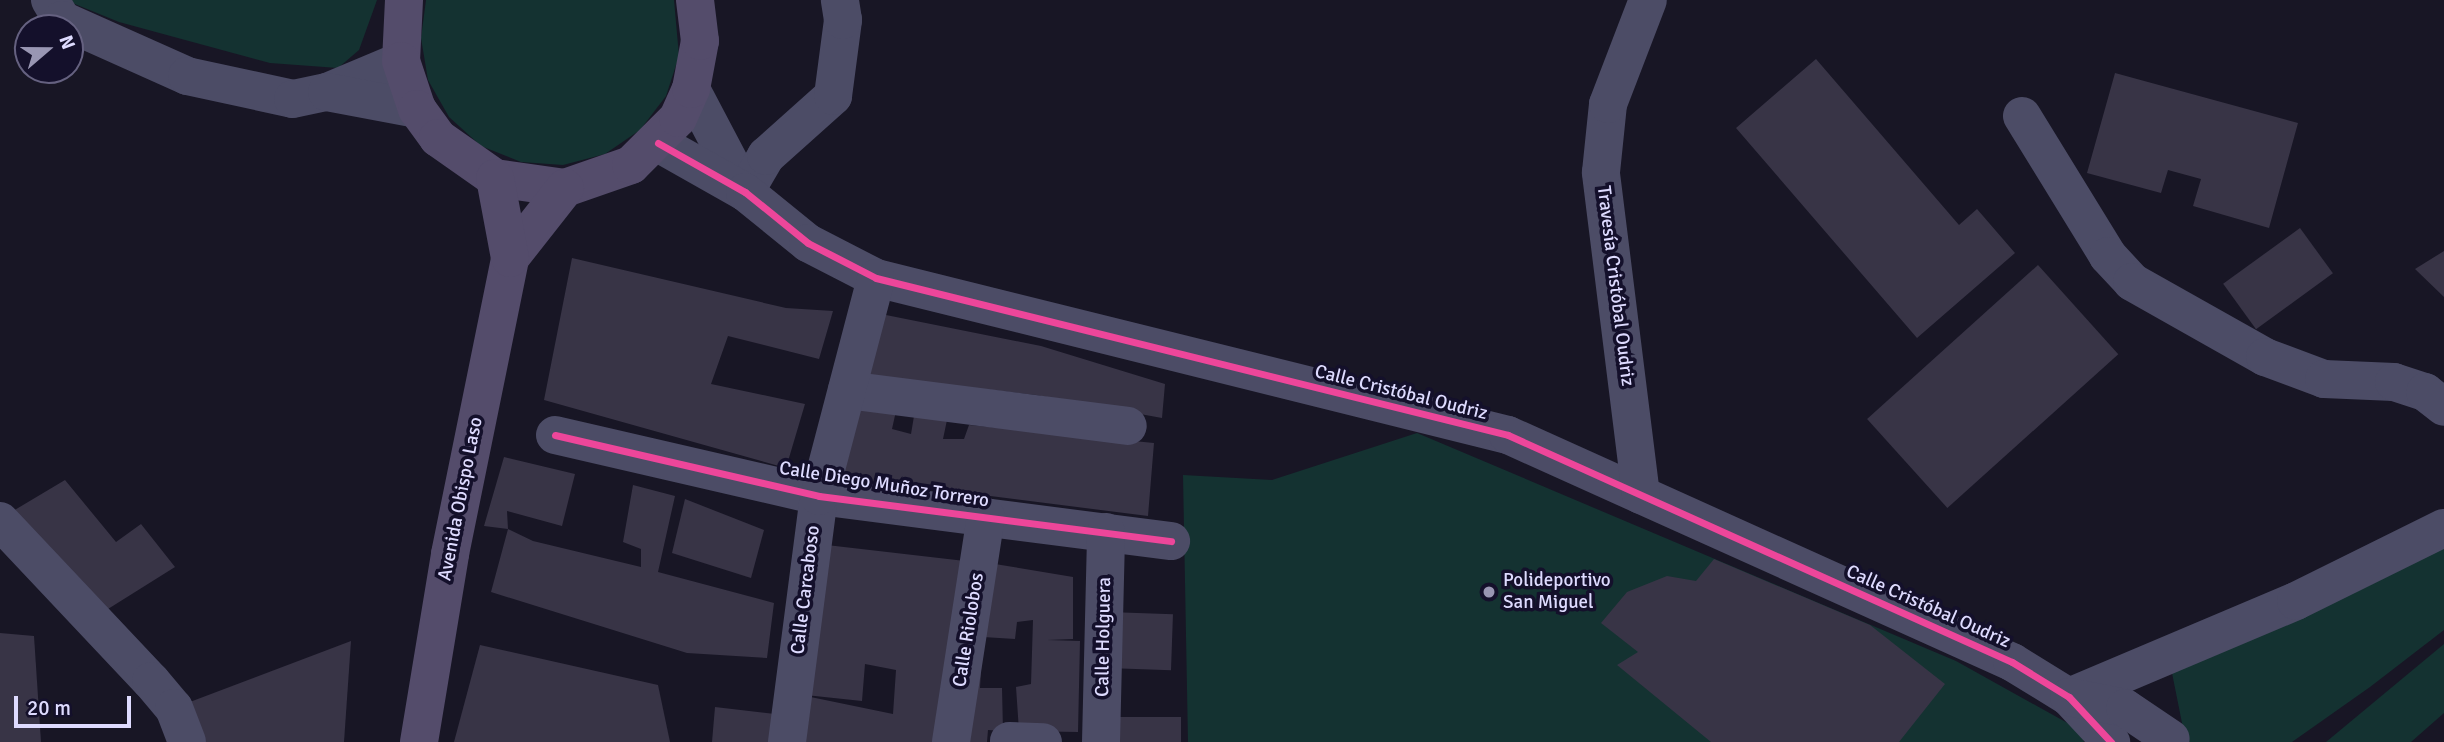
<!DOCTYPE html>
<meta charset="utf-8">
<style>
body{margin:0}
#map{position:relative;width:2444px;height:742px;overflow:hidden;background:#181625;font-family:Signika,sans-serif}
div>[style]{position:absolute}
[style*='--x']{left:calc(var(--x)*1px);top:calc(var(--y)*1px);width:calc(var(--w)*1px);rotate:calc(var(--a)*1deg)}
.green>*{inset:0;background:#143231}
.building>*{inset:0;background:#383446;transform-origin:0 0}
.minor>*{height:38px;margin:-19px;padding:0 19px;transform-origin:19px;border-radius:19px;background:#4c4c66}
.major>*{height:38px;margin:-19px;padding:0 19px;transform-origin:19px;border-radius:19px;background:#544c6b}
.cycleway>*{height:7px;margin:-3.5px;padding:0 3.5px;transform-origin:3.5px;border-radius:3.5px;background:#ed469a}
.dots>*{width:19px;height:19px;translate:-50% -50%;box-sizing:border-box;border:4px solid #14102b;border-radius:50%}
span{translate:-50% -50%;white-space:nowrap;text-align:center;line-height:1.15;-webkit-text-stroke:7px #14102b;paint-order:stroke}
.street-label{font-size:19px;color:#dedbff}
.poi-label{font-size:19px;color:#dedbff}
.left{translate:0 -50%;text-align:left}
.north{position:absolute;left:14px;top:14px;width:70px;height:70px;box-sizing:border-box;background:#14102b;border:2px solid #656180;border-radius:50%;rotate:70deg;font-size:19px;font-weight:700;line-height:28px;text-align:center;color:#dedbff}
.north::after{content:'';display:block;margin:auto;width:24px;height:32px;background:#9996b3;clip-path:polygon(50% 0,100% 100%,50% 72%,0 100%)}
.scale{position:absolute;left:14px;top:696px;width:117px;height:32px;box-sizing:border-box;border:4px solid #dedbff;border-top:0;padding-left:9px;font-size:21px;line-height:24px;white-space:nowrap;color:#dedbff;-webkit-text-stroke:5px #14102b;paint-order:stroke}
</style>
<div id="map">
<div class="green">
<i style="clip-path:polygon(65px 0,377px 0,359px 50px,338px 68px,270px 63px,119px 22px)"></i>
<i style="clip-path:polygon(426px 0,674px 0,679px 56px,666px 96px,640px 130px,605px 154px,563px 165px,521px 162px,481px 146px,449px 117px,428px 80px,421px 38px)"></i>
<i style="clip-path:polygon(1417px 433px,1956px 661px,2080px 730px,2084px 742px,1188px 742px,1183px 475px,1272px 480px)"></i>
<i style="clip-path:polygon(2444px 537px,2444px 630px,2370px 687px,2292px 742px,2168px 742px,2183px 728px,2171px 668px)"></i>
<i style="clip-path:polygon(2444px 644px,2444px 713px,2411px 742px,2326px 742px)"></i>
</div>
<div class="building">
<i style="clip-path:polygon(1816px 59px,1959px 225px,1977px 209px,2015px 253px,1917px 338px,1736px 128px)"></i>
<i style="clip-path:polygon(2115px 73px,2298px 123px,2269px 228px,2193px 206px,2201px 179px,2168px 170px,2161px 193px,2087px 173px)"></i>
<i style="left:2300px;top:228px;width:56px;height:95px;rotate:54deg"></i>
<i style="clip-path:polygon(2444px 251px,2444px 297px,2415px 269px)"></i>
<i style="clip-path:polygon(572px 258px,786px 308px,833px 311px,819px 359px,728px 336px,711px 384px,805px 404px,786px 468px,544px 400px)"></i>
<i style="left:2038px;top:265px;width:120px;height:230px;rotate:48deg"></i>
<i style="clip-path:polygon(876px 313px,1041px 346px,1165px 384px,1162px 418px,1036px 395px,860px 375px)"></i>
<i style="clip-path:polygon(851px 406px,896px 411px,892px 429px,911px 434px,914px 416px,947px 420px,943px 439px,964px 439px,969px 425px,1154px 443px,1148px 516px,824px 475px)"></i>
<i style="clip-path:polygon(504px 457px,575px 474px,562px 526px,507px 511px,508px 529px,484px 526px)"></i>
<i style="clip-path:polygon(65px 480px,116px 542px,141px 524px,175px 567px,100px 614px,13px 511px)"></i>
<i style="clip-path:polygon(633px 485px,675px 496px,658px 572px,774px 603px,767px 658px,687px 653px,491px 592px,508px 529px,533px 541px,641px 567px,641px 549px,623px 542px)"></i>
<i style="clip-path:polygon(685px 499px,764px 530px,751px 578px,672px 553px)"></i>
<i style="clip-path:polygon(evenodd,818px 544px,965px 561px,936px 742px,787px 742px,818px 544px,865px 664px,896px 670px,893px 714px,796px 694px,862px 701px,865px 664px)"></i>
<i style="clip-path:polygon(1714px 559px,1870px 625px,1945px 684px,1899px 742px,1711px 742px,1617px 665px,1638px 652px,1601px 623px,1627px 592px,1667px 576px,1696px 581px)"></i>
<i style="clip-path:polygon(995px 564px,1073px 577px,1073px 639px,1047px 640px,1080px 641px,1078px 732px,1019px 731px,1016px 687px,1031px 684px,1033px 620px,1017px 622px,1015px 639px,983px 637px)"></i>
<i style="left:1109px;top:612px;width:64px;height:56px;rotate:2deg"></i>
<i style="clip-path:polygon(0 633px,34px 636px,41px 742px,0 742px)"></i>
<i style="clip-path:polygon(983px 637px,980px 688px,1002px 688px,1003px 731px,988px 730px,987px 742px,956px 742px)"></i>
<i style="clip-path:polygon(351px 641px,344px 742px,189px 742px,174px 708px)"></i>
<i style="clip-path:polygon(480px 645px,658px 685px,670px 742px,454px 742px)"></i>
<i style="clip-path:polygon(715px 707px,775px 714px,771px 742px,712px 742px)"></i>
<i style="left:1107px;top:717px;width:74px;height:25px"></i>
</div>
<div class="minor">
<i style="--x:50;--y:0;--w:23;--a:59"></i>
<i style="--x:62;--y:20;--w:137;--a:24.1"></i>
<i style="--x:187;--y:76;--w:108;--a:12.2"></i>
<i style="--x:293;--y:99;--w:35;--a:-12"></i>
<i style="--x:327;--y:92;--w:80;--a:-22.7"></i>
<i style="--x:691;--y:89;--w:116;--a:62.3"></i>
<i style="--x:745;--y:192;--w:42;--a:-59.7"></i>
<i style="--x:766;--y:156;--w:90;--a:-41.8"></i>
<i style="--x:833;--y:96;--w:77;--a:-82.5"></i>
<i style="--x:843;--y:20;--w:20;--a:-99"></i>
<i style="--x:327;--y:92;--w:92;--a:10.7"></i>
<i style="--x:2022;--y:116;--w:164;--a:58.4"></i>
<i style="--x:2108;--y:256;--w:35;--a:47"></i>
<i style="--x:2132;--y:282;--w:153;--a:29.4"></i>
<i style="--x:2265;--y:357;--w:63;--a:20.4"></i>
<i style="--x:2324;--y:379;--w:70;--a:2.5"></i>
<i style="--x:2394;--y:382;--w:33;--a:18"></i>
<i style="--x:2425;--y:392;--w:24;--a:38"></i>
<i style="--x:658;--y:143;--w:100;--a:29.4"></i>
<i style="--x:745;--y:192;--w:81;--a:39"></i>
<i style="--x:808;--y:243;--w:76;--a:27.2"></i>
<i style="--x:876;--y:278;--w:651;--a:13.95"></i>
<i style="--x:1508;--y:435;--w:553;--a:24.25"></i>
<i style="--x:2012;--y:662;--w:67;--a:31.6"></i>
<i style="--x:2069;--y:697;--w:62;--a:47"></i>
<i style="--x:847;--y:390;--w:283;--a:7.3"></i>
<i style="--x:555;--y:435;--w:271;--a:13"></i>
<i style="--x:819;--y:496;--w:355;--a:7.3"></i>
<i style="--x:1641;--y:495;--w:325;--a:-97.1"></i>
<i style="--x:1601;--y:172;--w:68;--a:-84.1"></i>
<i style="--x:1608;--y:104;--w:111;--a:-69"></i>
<i style="--x:0;--y:521;--w:220;--a:46.7"></i>
<i style="--x:151;--y:681;--w:35;--a:50"></i>
<i style="--x:174;--y:708;--w:36;--a:69"></i>
<i style="--x:2069;--y:697;--w:246;--a:-22.9"></i>
<i style="--x:2296;--y:601;--w:165;--a:-26.3"></i>
<i style="--x:2069;--y:697;--w:57;--a:11.1"></i>
<i style="--x:2125;--y:708;--w:55;--a:34"></i>
<i style="--x:1009;--y:741;--w:34;--a:2"></i>
<i style="--x:787;--y:742;--w:248;--a:-82.6"></i>
<i style="--x:819;--y:496;--w:225;--a:-75.3"></i>
<i style="--x:951;--y:742;--w:228;--a:-81.2"></i>
<i style="--x:1101;--y:742;--w:210;--a:-88.6"></i>
</div>
<div class="major">
<i style="--x:404;--y:0;--w:61;--a:92.8"></i>
<i style="--x:401;--y:61;--w:51;--a:71.6"></i>
<i style="--x:417;--y:109;--w:36;--a:54"></i>
<i style="--x:438;--y:138;--w:70;--a:35.1"></i>
<i style="--x:495;--y:178;--w:71;--a:8.1"></i>
<i style="--x:565;--y:188;--w:70;--a:-19.2"></i>
<i style="--x:631;--y:165;--w:66;--a:-45"></i>
<i style="--x:678;--y:118;--w:32;--a:-66"></i>
<i style="--x:691;--y:89;--w:49;--a:-79.4"></i>
<i style="--x:700;--y:41;--w:41;--a:-97"></i>
<i style="--x:510;--y:258;--w:89;--a:-51.8"></i>
<i style="--x:419;--y:742;--w:191;--a:-80.6"></i>
<i style="--x:450;--y:554;--w:302;--a:-78.5"></i>
<i style="--x:510;--y:258;--w:81;--a:-100.6"></i>
</div>
<div class="cycleway">
<i style="--x:658;--y:143;--w:100;--a:29.4"></i>
<i style="--x:745;--y:192;--w:81;--a:39"></i>
<i style="--x:808;--y:243;--w:76;--a:27.2"></i>
<i style="--x:876;--y:278;--w:651;--a:13.95"></i>
<i style="--x:1508;--y:435;--w:553;--a:24.25"></i>
<i style="--x:2012;--y:662;--w:67;--a:31.6"></i>
<i style="--x:2069;--y:697;--w:62;--a:47"></i>
<i style="--x:555;--y:435;--w:271;--a:13"></i>
<i style="--x:819;--y:496;--w:355;--a:7.3"></i>
</div>
<div class="dots">
<i style="left:1489px;top:592px;background:#9996b3"></i>
</div>
<div class="street-label">
<span style="left:1615px;top:286px;rotate:83deg">Travesía Cristóbal Oudriz</span>
<span style="left:1401px;top:393px;rotate:14deg">Calle Cristóbal Oudriz</span>
<span style="left:884px;top:485px;rotate:9deg">Calle Diego Muñoz Torrero</span>
<span style="left:461px;top:499px;rotate:-79deg">Avenida Obispo Laso</span>
<span style="left:806px;top:590px;rotate:-83deg">Calle Carcaboso</span>
<span style="left:1928px;top:607px;rotate:24deg">Calle Cristóbal Oudriz</span>
<span style="left:969px;top:630px;rotate:-81deg">Calle Riolobos</span>
<span style="left:1104px;top:637px;rotate:-89deg">Calle Holguera</span>
</div>
<div class="poi-label">
<span class="left" style="left:1503px;top:592px">Polideportivo<br>San Miguel</span>
</div>
<div class="north">N</div>
<div class="scale">20 m</div>
</div>
